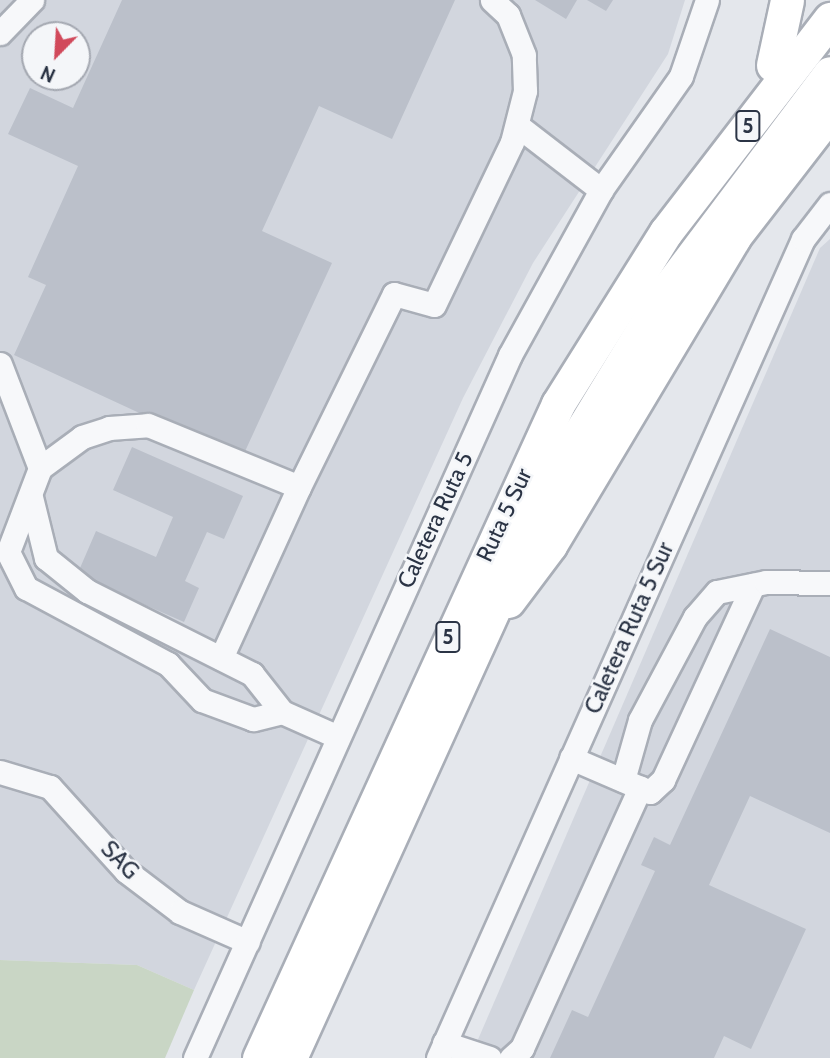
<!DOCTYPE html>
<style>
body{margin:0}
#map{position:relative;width:830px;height:1058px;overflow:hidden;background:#e4e7ec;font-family:Cabin,sans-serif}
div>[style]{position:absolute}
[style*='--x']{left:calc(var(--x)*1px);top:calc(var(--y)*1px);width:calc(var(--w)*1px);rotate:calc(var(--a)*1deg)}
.built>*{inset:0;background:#d2d6de}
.green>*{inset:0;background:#c9d6c5}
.building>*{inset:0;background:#bbc0ca}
.roads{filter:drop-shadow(2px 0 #a9aeb7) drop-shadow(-2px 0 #a9aeb7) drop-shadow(0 2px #a9aeb7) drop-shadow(0 -2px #a9aeb7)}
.minor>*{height:23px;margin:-11.5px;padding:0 11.5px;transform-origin:11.5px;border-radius:11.5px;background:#f7f8fa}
.highway>*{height:33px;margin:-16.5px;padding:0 16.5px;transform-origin:16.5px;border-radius:16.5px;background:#fff}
span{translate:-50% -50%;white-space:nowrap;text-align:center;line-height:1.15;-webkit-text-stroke:5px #f4f6f9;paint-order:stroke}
.shield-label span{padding:2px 5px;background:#f4f6f9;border:2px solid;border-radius:5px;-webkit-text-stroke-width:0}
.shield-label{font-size:21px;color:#2b3445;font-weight:700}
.street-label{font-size:23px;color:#2b3445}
.north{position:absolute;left:21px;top:21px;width:70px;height:70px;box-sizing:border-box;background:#f4f6f9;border:2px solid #a4a8b1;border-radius:50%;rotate:204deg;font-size:19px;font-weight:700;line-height:28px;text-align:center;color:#2b3445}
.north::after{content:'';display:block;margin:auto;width:24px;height:32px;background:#d1495b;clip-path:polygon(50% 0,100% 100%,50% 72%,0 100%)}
</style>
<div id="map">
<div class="built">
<i style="clip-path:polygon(evenodd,0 0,685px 0,668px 54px,533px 263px,463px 398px,194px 990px,137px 965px,0 960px,0 0,35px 35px,77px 35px,77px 77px,35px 77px,35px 35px)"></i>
<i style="clip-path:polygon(830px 239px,830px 1058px,470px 1058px,820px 248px)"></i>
</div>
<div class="green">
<i style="clip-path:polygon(0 960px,137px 965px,194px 990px,165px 1058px,0 1058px)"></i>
</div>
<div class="building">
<i style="clip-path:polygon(122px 0,455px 0,392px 139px,319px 106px,262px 231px,332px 263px,241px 460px,14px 355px,46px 285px,28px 277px,78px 166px,8px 134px,30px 88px,73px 108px)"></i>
<i style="clip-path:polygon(535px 0,577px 0,566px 19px)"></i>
<i style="clip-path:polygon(587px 0,613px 0,606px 11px)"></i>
<i style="clip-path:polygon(132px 447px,243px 496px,224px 539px,207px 532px,185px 581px,199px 588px,184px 622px,77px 575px,96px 531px,156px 557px,173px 517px,113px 490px)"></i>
<i style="clip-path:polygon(770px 629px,830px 657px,830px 833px,750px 796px,709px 885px,806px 929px,751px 1049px,724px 1036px,714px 1058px,550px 1058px,572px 1010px,588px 1017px,655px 871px,641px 865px,654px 837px,670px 845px)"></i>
</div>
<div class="roads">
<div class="minor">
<i style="--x:0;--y:33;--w:46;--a:-45.9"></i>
<i style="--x:518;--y:126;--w:105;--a:37.6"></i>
<i style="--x:0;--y:364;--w:111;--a:69"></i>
<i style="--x:31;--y:497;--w:63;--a:76.2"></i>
<i style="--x:46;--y:558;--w:53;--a:38.8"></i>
<i style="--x:87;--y:591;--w:185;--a:26.7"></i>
<i style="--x:252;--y:674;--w:48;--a:51.7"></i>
<i style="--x:282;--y:712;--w:59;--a:24"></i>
<i style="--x:221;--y:658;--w:188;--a:-65.5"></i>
<i style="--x:282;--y:712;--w:30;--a:166"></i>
<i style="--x:253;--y:719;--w:54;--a:-159.6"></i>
<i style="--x:202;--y:700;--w:50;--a:-133.4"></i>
<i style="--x:168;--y:664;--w:161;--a:-151.8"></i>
<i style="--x:26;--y:588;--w:40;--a:-116.6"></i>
<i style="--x:8;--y:552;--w:90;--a:-69.1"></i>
<i style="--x:40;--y:468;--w:52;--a:-36.4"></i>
<i style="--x:82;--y:437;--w:28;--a:-18"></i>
<i style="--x:109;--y:428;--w:39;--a:-4"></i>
<i style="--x:148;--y:425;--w:163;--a:22.3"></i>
<i style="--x:299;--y:487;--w:215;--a:-63.8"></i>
<i style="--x:394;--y:294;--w:41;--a:15.4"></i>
<i style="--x:434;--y:305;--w:181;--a:-64.4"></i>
<i style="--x:512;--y:142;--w:53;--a:-75.7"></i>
<i style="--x:525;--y:91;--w:36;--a:-92"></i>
<i style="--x:524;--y:55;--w:43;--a:-111.8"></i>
<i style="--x:508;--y:15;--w:22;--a:-137"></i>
<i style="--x:571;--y:758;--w:86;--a:23.3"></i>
<i style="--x:650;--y:792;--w:18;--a:-43"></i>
<i style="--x:663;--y:780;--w:215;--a:-65.2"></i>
<i style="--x:0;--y:772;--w:52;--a:16.7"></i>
<i style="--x:50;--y:787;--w:113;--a:47.9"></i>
<i style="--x:126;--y:871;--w:68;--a:37.2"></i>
<i style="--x:180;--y:912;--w:74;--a:23.8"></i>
<i style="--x:623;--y:780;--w:62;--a:-74.2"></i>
<i style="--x:640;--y:720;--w:117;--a:-61.9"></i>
<i style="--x:695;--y:617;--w:33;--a:-49"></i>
<i style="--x:717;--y:592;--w:50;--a:-11.5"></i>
<i style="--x:766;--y:582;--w:64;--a:0.9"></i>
<i style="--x:444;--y:1043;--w:48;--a:18.1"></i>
<i style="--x:195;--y:1058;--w:770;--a:-65.86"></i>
<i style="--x:510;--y:355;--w:188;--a:-61.1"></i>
<i style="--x:601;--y:190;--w:139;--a:-54.9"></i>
<i style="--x:681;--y:76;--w:80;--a:-71.1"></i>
<i style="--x:438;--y:1058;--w:897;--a:-65.98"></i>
<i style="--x:803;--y:239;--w:44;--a:-52.4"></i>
<i style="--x:511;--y:1058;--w:15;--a:-42"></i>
<i style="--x:522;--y:1048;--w:286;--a:-65.6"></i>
</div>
<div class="highway">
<i style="--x:773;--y:65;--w:66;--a:-77.8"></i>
<i style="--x:508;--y:601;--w:70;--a:-53.1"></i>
<i style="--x:550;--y:545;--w:359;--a:-59.1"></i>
<i style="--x:734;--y:237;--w:157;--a:-52.3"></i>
<i style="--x:259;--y:1058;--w:719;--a:-65.43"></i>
<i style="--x:558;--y:404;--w:203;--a:-57.9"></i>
<i style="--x:666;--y:232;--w:269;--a:-52.4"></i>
<i style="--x:290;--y:1058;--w:641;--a:-65.59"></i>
<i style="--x:555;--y:474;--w:215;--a:-58.7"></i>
<i style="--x:667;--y:290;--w:271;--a:-53.1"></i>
</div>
</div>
<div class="shield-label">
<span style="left:748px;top:126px">5</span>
<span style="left:448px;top:637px">5</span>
</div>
<div class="street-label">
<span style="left:504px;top:515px;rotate:-65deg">Ruta 5 Sur</span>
<span style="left:435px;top:520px;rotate:-65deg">Caletera Ruta 5</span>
<span style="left:629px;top:628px;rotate:-66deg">Caletera Ruta 5 Sur</span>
<span style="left:120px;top:860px;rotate:46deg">SAG</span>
</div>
<div class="north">N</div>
</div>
